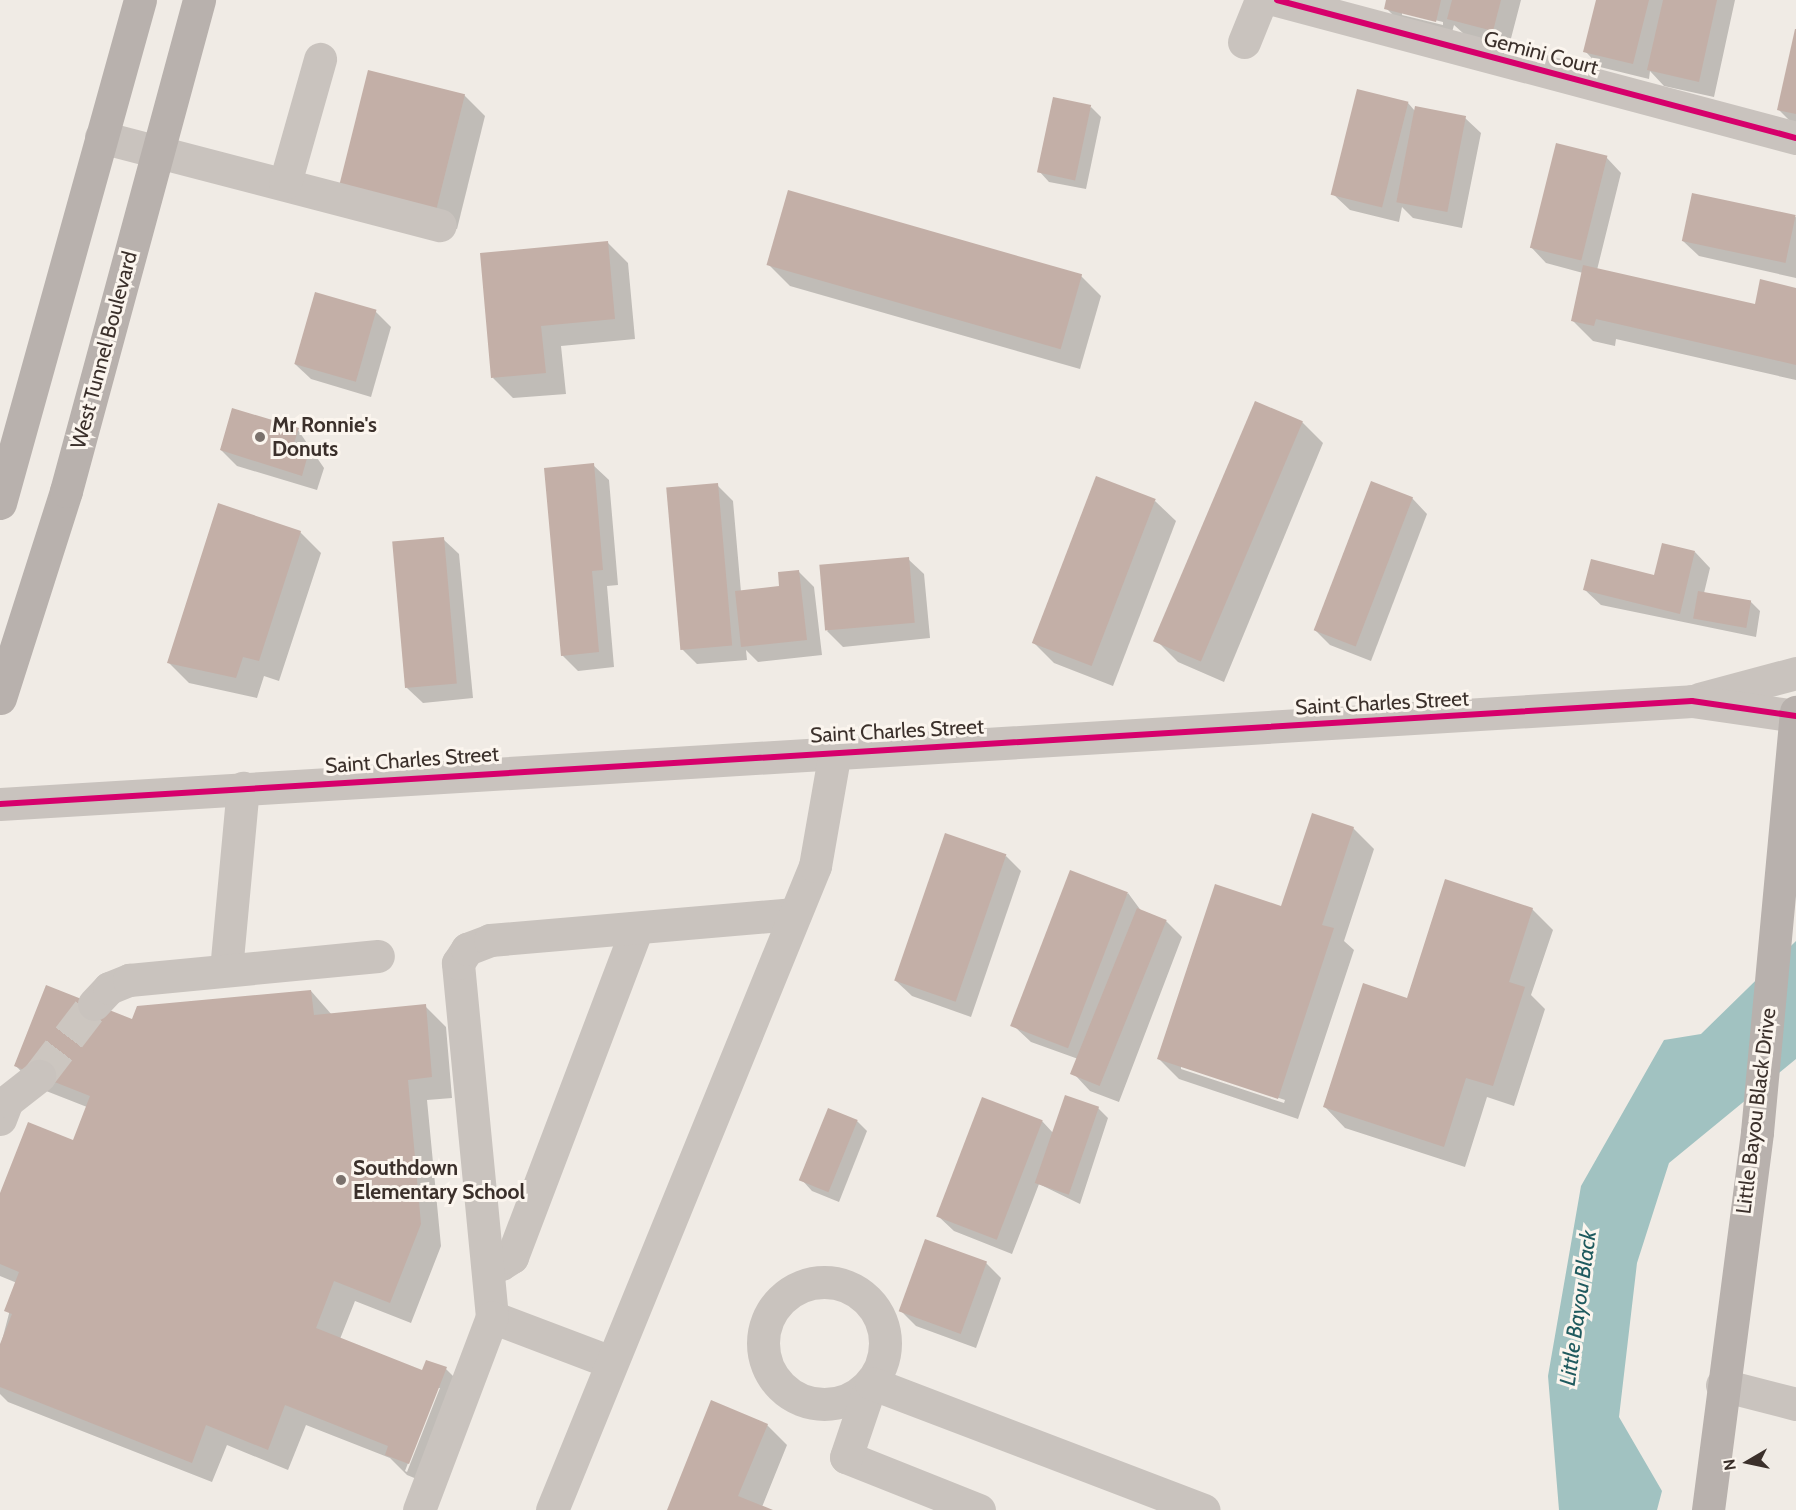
<!DOCTYPE html>
<style>
body{margin:0}
#map{position:relative;width:1796px;height:1510px;overflow:hidden;background:#f0ebe5;font-family:Cabin,sans-serif}
div>[style]{position:absolute}
.water>*{inset:0;background:#a1c2c1}
.shadow>*{inset:0;background:#0003}
.building>*{inset:0;background:#c3afa7;transform-origin:0 0}
.minor-tunnel>*{height:33px;margin-top:-16.5px;transform-origin:0;background:repeating-linear-gradient(90deg,#ccc6c0 0 33px,transparent 0 49px)}
.minor>*{height:33px;margin:-16.5px;padding:0 16.5px;transform-origin:16.5px;border-radius:16.5px;background:#c9c3be}
.minor>.ring{margin:-16.5px;padding:0;box-sizing:content-box;background:none;border:33px solid #c9c3be;border-radius:50%}
.major>*{height:33px;margin:-16.5px;padding:0 16.5px;transform-origin:16.5px;border-radius:16.5px;background:#b8b1ad}
.cycleway>*{height:6px;margin:-3px;padding:0 3px;transform-origin:3px;border-radius:3px;background:#d6006c}
.dots>*{width:16px;height:16px;translate:-50% -50%;box-sizing:border-box;border:3px solid #fbf5ee;border-radius:50%}
span{translate:-50% -50%;white-space:nowrap;text-align:center;line-height:1.15;-webkit-text-stroke:6px #fbf5ee;paint-order:stroke}
.street-label{font-size:21px;color:#3b302b}
.poi-label{font-size:21px;color:#3b302b;font-weight:700}
.left{translate:0 -50%;text-align:left}
.water-label{font-size:22px;color:#1f5a5e;font-style:italic}
.north{position:absolute;left:1718px;top:1432px;width:60px;height:60px;-webkit-text-stroke:4px #fbf5ee;paint-order:stroke;rotate:261deg;font-size:16px;font-weight:700;line-height:24px;text-align:center;color:#3b302b}
.north::after{content:'';display:block;margin:auto;width:21px;height:27px;background:#3b302b;clip-path:polygon(50% 0,100% 100%,50% 72%,0 100%)}
</style>
<div id="map">
<div class="water">
<i style="clip-path:polygon(1796px 941px,1796px 1059px,1669px 1163px,1637px 1263px,1619px 1417px,1662px 1491px,1657px 1510px,1559px 1510px,1548px 1376px,1581px 1186px,1664px 1040px,1701px 1034px)"></i>
</div>
<div class="shadow">
<i style="clip-path:polygon(evenodd,1388px 0,1521px 0,1509px 46px,1464px 34px,1454px 25px,1451px 36px,1402px 24px,1386px 8px,1388px 0,1402px 12px,1443px 22px,1443px 25px,1402px 15px,1402px 12px)"></i>
<i style="clip-path:polygon(1597px 0,1735px 0,1714px 97px,1664px 86px,1650px 71px,1649px 79px,1600px 67px,1585px 51px)"></i>
<i style="clip-path:polygon(1796px 32px,1796px 127px,1778px 109px)"></i>
<i style="clip-path:polygon(464px 95px,485px 116px,457px 229px,362px 205px)"></i>
<i style="clip-path:polygon(1408px 103px,1415px 111px,1465px 118px,1481px 133px,1462px 228px,1413px 218px,1402px 207px,1399px 222px,1350px 210px,1334px 195px)"></i>
<i style="clip-path:polygon(1091px 107px,1101px 117px,1086px 189px,1049px 182px,1039px 171px)"></i>
<i style="clip-path:polygon(1606px 157px,1621px 173px,1597px 270px,1756px 306px,1796px 289px,1796px 380px,1616px 339px,1615px 346px,1593px 341px,1572px 320px,1583px 273px,1546px 263px,1531px 247px)"></i>
<i style="clip-path:polygon(1796px 217px,1796px 278px,1699px 256px,1683px 241px)"></i>
<i style="clip-path:polygon(608px 243px,628px 263px,635px 339px,561px 346px,566px 394px,513px 398px,493px 378px)"></i>
<i style="clip-path:polygon(769px 265px,1081px 276px,1101px 296px,1080px 369px,790px 286px)"></i>
<i style="clip-path:polygon(375px 311px,391px 327px,371px 397px,311px 379px,295px 364px)"></i>
<i style="clip-path:polygon(1302px 422px,1323px 443px,1224px 682px,1178px 662px,1157px 641px)"></i>
<i style="clip-path:polygon(298px 430px,324px 468px,317px 490px,237px 466px,221px 450px)"></i>
<i style="clip-path:polygon(593px 465px,609px 480px,618px 585px,607px 586px,614px 667px,578px 671px,562px 655px)"></i>
<i style="clip-path:polygon(717px 485px,733px 501px,741px 592px,781px 587px,798px 571px,814px 587px,822px 655px,758px 662px,746px 650px,747px 660px,697px 664px,682px 649px)"></i>
<i style="clip-path:polygon(1412px 498px,1427px 514px,1371px 661px,1330px 645px,1315px 630px)"></i>
<i style="clip-path:polygon(1155px 501px,1176px 521px,1113px 686px,1054px 663px,1033px 642px)"></i>
<i style="clip-path:polygon(300px 532px,321px 553px,279px 681px,264px 676px,257px 698px,189px 683px,168px 662px)"></i>
<i style="clip-path:polygon(443px 539px,459px 554px,473px 698px,423px 703px,407px 688px)"></i>
<i style="clip-path:polygon(1695px 552px,1710px 568px,1704px 593px,1750px 601px,1760px 611px,1756px 637px,1601px 605px,1585px 590px,1655px 577px)"></i>
<i style="clip-path:polygon(908px 559px,924px 574px,930px 638px,843px 647px,827px 631px)"></i>
<i style="clip-path:polygon(evenodd,1353px 828px,1374px 849px,1344px 941px,1354px 950px,1298px 1119px,1179px 1079px,1159px 1059px,1353px 828px,1181px 1065px,1285px 1100px,1284px 1103px,1181px 1069px,1181px 1065px)"></i>
<i style="clip-path:polygon(1006px 856px,1021px 871px,971px 1017px,912px 996px,896px 981px)"></i>
<i style="clip-path:polygon(1128px 893px,1142px 912px,1166px 921px,1182px 937px,1119px 1102px,1090px 1091px,1075px 1075px,1081px 1060px,1031px 1042px,1015px 1027px)"></i>
<i style="clip-path:polygon(1532px 909px,1553px 930px,1531px 995px,1545px 1009px,1514px 1106px,1487px 1097px,1465px 1167px,1345px 1128px,1325px 1107px,1408px 1000px)"></i>
<i style="clip-path:polygon(evenodd,311px 991px,332px 1015px,425px 1006px,446px 1027px,452px 1098px,427px 1100px,441px 1246px,411px 1323px,355px 1301px,340px 1339px,423px 1372px,446px 1369px,466px 1389px,429px 1484px,407px 1475px,390px 1458px,306px 1425px,288px 1470px,227px 1445px,212px 1482px,8px 1402px,0 1394px,0 1348px,17px 1283px,0 1276px,0 1197px,74px 1142px,87px 1107px,36px 1087px,16px 1066px,133px 1021px,311px 991px,437px 1388px,440px 1388px,407px 1472px,405px 1471px,437px 1388px)"></i>
<i style="clip-path:polygon(1098px 1108px,1108px 1118px,1080px 1204px,1039px 1184px,1012px 1254px,954px 1231px,938px 1216px,1042px 1121px,1054px 1134px)"></i>
<i style="clip-path:polygon(857px 1121px,867px 1131px,839px 1202px,812px 1191px,802px 1180px)"></i>
<i style="clip-path:polygon(986px 1263px,1001px 1278px,976px 1348px,916px 1326px,901px 1311px)"></i>
<i style="clip-path:polygon(767px 1425px,787px 1445px,762px 1507px,769px 1510px,668px 1510px)"></i>
</div>
<div class="building">
<i style="clip-path:polygon(1386px 0,1441px 0,1436px 22px,1384px 9px)"></i>
<i style="clip-path:polygon(1452px 0,1501px 0,1493px 31px,1447px 19px)"></i>
<i style="clip-path:polygon(1596px 0,1649px 0,1633px 64px,1583px 52px)"></i>
<i style="clip-path:polygon(1663px 0,1717px 0,1699px 82px,1647px 70px)"></i>
<i style="clip-path:polygon(1795px 29px,1796px 29px,1796px 114px,1777px 110px)"></i>
<i style="left:368px;top:70px;width:100px;height:118px;rotate:14deg"></i>
<i style="left:1357px;top:89px;width:53px;height:109px;rotate:14deg"></i>
<i style="left:1053px;top:97px;width:39px;height:77px;rotate:12deg"></i>
<i style="left:1415px;top:106px;width:52px;height:98px;rotate:11deg"></i>
<i style="left:1556px;top:143px;width:53px;height:108px;rotate:14deg"></i>
<i style="left:788px;top:190px;width:306px;height:78px;rotate:16deg"></i>
<i style="left:1692px;top:193px;width:106px;height:49px;rotate:12deg"></i>
<i style="clip-path:polygon(608px 241px,615px 319px,541px 326px,546px 373px,491px 378px,480px 253px)"></i>
<i style="clip-path:polygon(1583px 265px,1755px 304px,1760px 279px,1796px 288px,1796px 365px,1596px 319px,1594px 326px,1571px 321px)"></i>
<i style="left:315px;top:292px;width:64px;height:75px;rotate:16deg"></i>
<i style="left:1255px;top:401px;width:52px;height:261px;rotate:23deg"></i>
<i style="clip-path:polygon(232px 408px,299px 428px,293px 446px,309px 451px,302px 476px,220px 450px)"></i>
<i style="clip-path:polygon(594px 463px,603px 570px,592px 571px,599px 652px,561px 656px,544px 468px)"></i>
<i style="left:1096px;top:476px;width:64px;height:179px;rotate:21deg"></i>
<i style="left:1371px;top:481px;width:45px;height:160px;rotate:21deg"></i>
<i style="left:718px;top:483px;width:163px;height:52px;rotate:85deg"></i>
<i style="clip-path:polygon(218px 503px,301px 531px,259px 661px,243px 657px,236px 678px,167px 663px)"></i>
<i style="left:444px;top:537px;width:147px;height:52px;rotate:85deg"></i>
<i style="clip-path:polygon(1662px 543px,1695px 551px,1680px 614px,1583px 590px,1591px 559px,1654px 575px)"></i>
<i style="left:909px;top:557px;width:66px;height:90px;rotate:85deg"></i>
<i style="clip-path:polygon(799px 570px,807px 640px,741px 647px,735px 591px,779px 586px,778px 572px)"></i>
<i style="left:1698px;top:591px;width:54px;height:28px;rotate:10deg"></i>
<i style="clip-path:polygon(1312px 813px,1354px 827px,1322px 925px,1334px 928px,1278px 1099px,1157px 1059px,1215px 884px,1281px 906px)"></i>
<i style="left:945px;top:833px;width:65px;height:156px;rotate:19deg"></i>
<i style="left:1070px;top:870px;width:62px;height:167px;rotate:21deg"></i>
<i style="clip-path:polygon(1445px 879px,1533px 908px,1509px 982px,1525px 987px,1493px 1086px,1466px 1078px,1444px 1147px,1323px 1107px,1363px 983px,1407px 998px)"></i>
<i style="left:1137px;top:908px;width:32px;height:179px;rotate:22deg"></i>
<i style="clip-path:polygon(46px 985px,132px 1019px,137px 1006px,311px 990px,314px 1015px,426px 1004px,432px 1077px,408px 1080px,421px 1224px,390px 1303px,334px 1281px,316px 1328px,422px 1370px,426px 1360px,447px 1367px,409px 1464px,385px 1455px,388px 1446px,285px 1405px,268px 1450px,206px 1425px,192px 1463px,0 1387px,0 1344px,12px 1314px,4px 1311px,19px 1272px,0 1264px,0 1193px,28px 1122px,73px 1140px,90px 1096px,14px 1066px)"></i>
<i style="left:1065px;top:1095px;width:36px;height:93px;rotate:19deg"></i>
<i style="left:982px;top:1097px;width:65px;height:128px;rotate:21deg"></i>
<i style="left:828px;top:1108px;width:32px;height:78px;rotate:22deg"></i>
<i style="left:925px;top:1239px;width:66px;height:77px;rotate:20deg"></i>
<i style="clip-path:polygon(711px 1400px,768px 1424px,738px 1496px,773px 1510px,667px 1510px)"></i>
</div>
<div class="minor-tunnel">
<i style="left:39px;top:1076px;width:91px;rotate:-52.6deg"></i>
</div>
<div class="minor">
<i style="left:1277px;top:0;width:537px;rotate:14.89deg"></i>
<i style="left:1244px;top:42px;width:45px;rotate:-68deg"></i>
<i style="left:101px;top:137px;width:350px;rotate:14.6deg"></i>
<i style="left:285px;top:183px;width:129px;rotate:-74.2deg"></i>
<i style="left:1699px;top:699px;width:100px;rotate:-15deg"></i>
<i style="left:0;top:804px;width:1695px;rotate:-3.48deg"></i>
<i style="left:1692px;top:701px;width:105px;rotate:8.2deg"></i>
<i style="left:226px;top:970px;width:183px;rotate:-84.7deg"></i>
<i style="left:94px;top:1004px;width:22px;rotate:-47deg"></i>
<i style="left:109px;top:988px;width:22px;rotate:-22deg"></i>
<i style="left:129px;top:980px;width:250px;rotate:-5.5deg"></i>
<i style="left:0;top:1119px;width:19px;rotate:-69deg"></i>
<i style="left:7px;top:1101px;width:41px;rotate:-38deg"></i>
<i style="left:488px;top:1262px;width:13px;rotate:9deg"></i>
<i style="left:501px;top:1264px;width:13px;rotate:-32deg"></i>
<i style="left:512px;top:1257px;width:352px;rotate:-69.2deg"></i>
<i class="ring" style="left:763px;top:1282px;width:89px;height:89px"></i>
<i style="left:608px;top:1361px;width:124px;rotate:-159.2deg"></i>
<i style="left:492px;top:1317px;width:356px;rotate:-95.5deg"></i>
<i style="left:458px;top:963px;width:17px;rotate:-57deg"></i>
<i style="left:467px;top:949px;width:25px;rotate:-21deg"></i>
<i style="left:490px;top:940px;width:306px;rotate:-4.9deg"></i>
<i style="left:1722px;top:1385px;width:76px;rotate:14.4deg"></i>
<i style="left:419px;top:1510px;width:206px;rotate:-69.3deg"></i>
<i style="left:552px;top:1510px;width:696px;rotate:-67.79deg"></i>
<i style="left:815px;top:866px;width:117px;rotate:-80.1deg"></i>
<i style="left:979px;top:1510px;width:143px;rotate:-158.3deg"></i>
<i style="left:846px;top:1457px;width:78px;rotate:-71.3deg"></i>
<i style="left:871px;top:1383px;width:356px;rotate:20.9deg"></i>
</div>
<div class="major">
<i style="left:0;top:503px;width:522px;rotate:-74.45deg"></i>
<i style="left:0;top:698px;width:217px;rotate:-72.3deg"></i>
<i style="left:66px;top:491px;width:509px;rotate:-74.84deg"></i>
<i style="left:1708px;top:1510px;width:381px;rotate:-82.6deg"></i>
<i style="left:1757px;top:1132px;width:422px;rotate:-84.7deg"></i>
</div>
<div class="cycleway">
<i style="left:1277px;top:0;width:537px;rotate:14.89deg"></i>
<i style="left:0;top:804px;width:1695px;rotate:-3.48deg"></i>
<i style="left:1692px;top:701px;width:105px;rotate:8.2deg"></i>
</div>
<div class="dots">
<i style="left:260px;top:437px;background:#7a716c"></i>
<i style="left:341px;top:1180px;background:#7a716c"></i>
</div>
<div class="street-label">
<span style="left:1541px;top:53px;rotate:15deg">Gemini Court</span>
<span style="left:104px;top:350px;rotate:-75deg">West Tunnel Boulevard</span>
<span style="left:1382px;top:703px;rotate:-3deg">Saint Charles Street</span>
<span style="left:897px;top:731px;rotate:-3deg">Saint Charles Street</span>
<span style="left:412px;top:760px;rotate:-4deg">Saint Charles Street</span>
<span style="left:1756px;top:1111px;rotate:-83deg">Little Bayou Black Drive</span>
</div>
<div class="poi-label">
<span class="left" style="left:272px;top:437px">Mr Ronnie's<br>Donuts</span>
<span class="left" style="left:353px;top:1180px">Southdown<br>Elementary School</span>
</div>
<div class="water-label">
<span style="left:1578px;top:1308px;rotate:-82deg">Little Bayou Black</span>
</div>
<div class="north">N</div>
</div>
